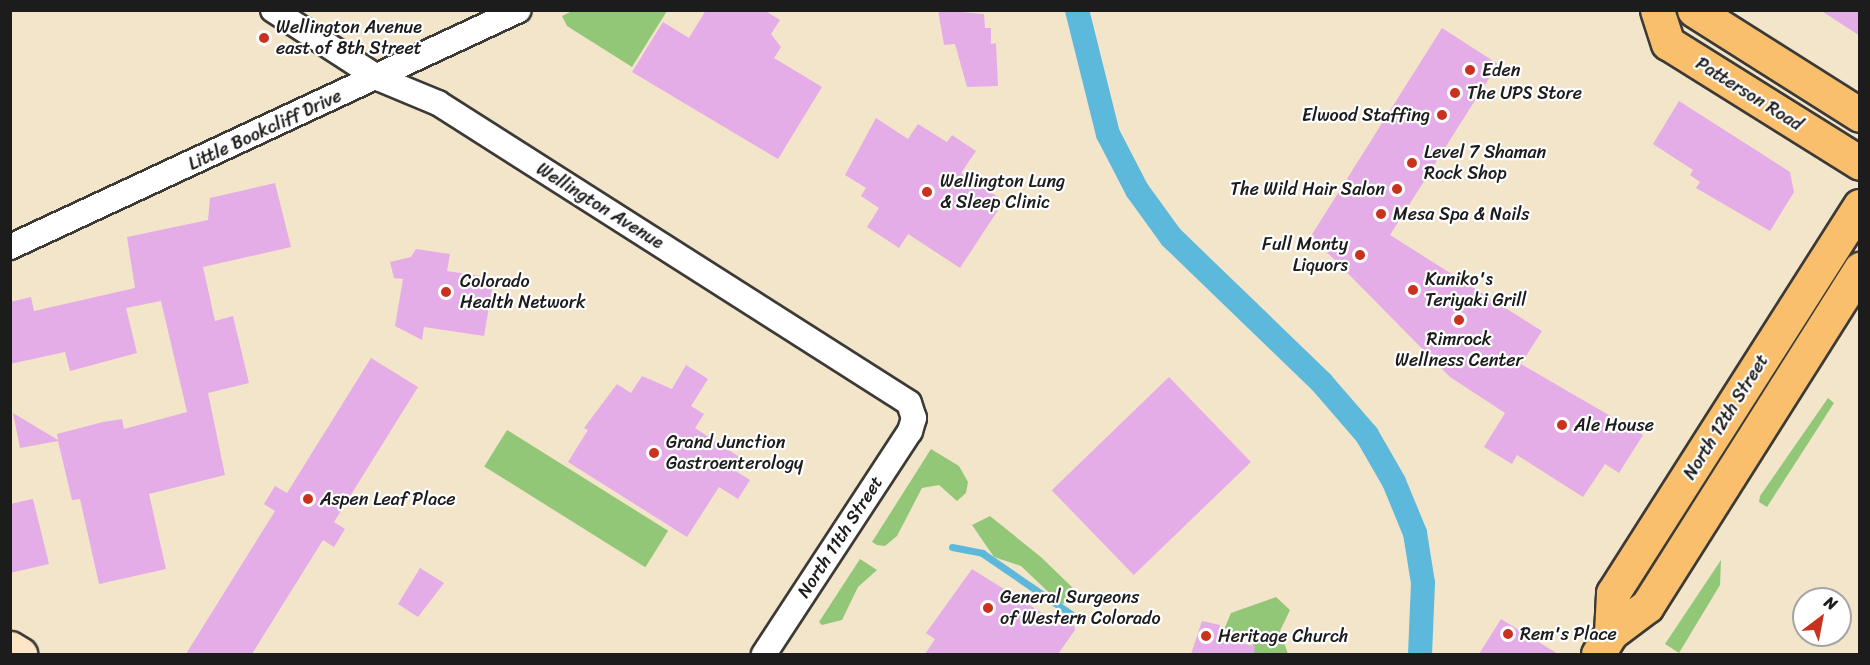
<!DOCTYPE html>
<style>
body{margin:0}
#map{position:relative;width:1870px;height:665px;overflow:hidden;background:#f3e5ca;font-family:Sriracha,sans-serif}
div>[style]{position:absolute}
.green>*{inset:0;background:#93c778;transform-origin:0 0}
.stream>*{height:7px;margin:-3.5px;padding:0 3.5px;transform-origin:3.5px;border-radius:3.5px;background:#5cb9db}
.canal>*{height:24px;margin:-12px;padding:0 12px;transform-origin:12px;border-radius:12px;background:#5cb9db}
.building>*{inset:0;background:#e4ade7;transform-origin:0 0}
.roads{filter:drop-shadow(2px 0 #3c3a36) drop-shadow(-2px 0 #3c3a36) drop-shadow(0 2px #3c3a36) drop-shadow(0 -2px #3c3a36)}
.street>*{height:24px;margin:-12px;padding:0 12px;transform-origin:12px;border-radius:12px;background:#fff}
.secondary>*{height:33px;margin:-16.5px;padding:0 16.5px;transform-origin:16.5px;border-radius:16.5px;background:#fde5c5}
.primary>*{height:33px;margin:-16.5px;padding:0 16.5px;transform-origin:16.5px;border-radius:16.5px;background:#f9bf6d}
.dots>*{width:16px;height:16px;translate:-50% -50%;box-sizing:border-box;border:3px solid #fff;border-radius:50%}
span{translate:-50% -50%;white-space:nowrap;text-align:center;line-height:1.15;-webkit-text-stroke:4.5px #fff;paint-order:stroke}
.poi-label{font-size:18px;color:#1c1c1c}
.left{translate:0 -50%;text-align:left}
.right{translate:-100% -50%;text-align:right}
.street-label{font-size:18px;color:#1c1c1c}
.frame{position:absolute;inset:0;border:12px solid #1c1c1c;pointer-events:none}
.north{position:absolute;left:1792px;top:587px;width:60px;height:60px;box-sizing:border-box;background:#fff;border:2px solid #a4a4a4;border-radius:50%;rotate:32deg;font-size:16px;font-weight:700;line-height:24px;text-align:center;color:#1c1c1c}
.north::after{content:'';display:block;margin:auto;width:21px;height:27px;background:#c8321e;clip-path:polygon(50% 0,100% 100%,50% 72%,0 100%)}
</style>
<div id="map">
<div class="green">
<i style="clip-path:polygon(574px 10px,667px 10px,667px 11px,632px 67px,567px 26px,562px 16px)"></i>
<i style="clip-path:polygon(1828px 398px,1834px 403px,1767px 507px,1759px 502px,1760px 496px)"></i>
<i style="left:507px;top:430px;width:190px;height:43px;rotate:32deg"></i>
<i style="clip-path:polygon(931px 449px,959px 466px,968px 482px,966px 493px,957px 501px,939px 485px,922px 488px,897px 536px,885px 546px,877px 545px,872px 542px)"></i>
<i style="clip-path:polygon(990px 516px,1042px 558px,1077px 592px,1078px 600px,1061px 604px,1021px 566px,994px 557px,972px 525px)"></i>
<i style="clip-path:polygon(860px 559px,877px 570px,858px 587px,842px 620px,822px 625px,819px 622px)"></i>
<i style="clip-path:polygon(1721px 560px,1720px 585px,1679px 653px,1665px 644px)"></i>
<i style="clip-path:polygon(1276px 597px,1290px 610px,1280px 631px,1288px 654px,1254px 654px,1252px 640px,1223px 632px,1231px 613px)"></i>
</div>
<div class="stream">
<i style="left:952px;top:547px;width:31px;rotate:11deg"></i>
<i style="left:982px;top:553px;width:108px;rotate:34.4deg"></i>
</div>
<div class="canal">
<i style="left:1077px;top:10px;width:128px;rotate:76deg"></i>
<i style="left:1108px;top:134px;width:63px;rotate:62.6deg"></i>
<i style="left:1137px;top:190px;width:58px;rotate:54.1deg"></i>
<i style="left:1171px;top:237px;width:210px;rotate:44deg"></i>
<i style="left:1322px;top:383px;width:69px;rotate:49.1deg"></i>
<i style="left:1367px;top:435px;width:54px;rotate:60.1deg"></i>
<i style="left:1394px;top:482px;width:55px;rotate:67.6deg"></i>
<i style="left:1415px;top:533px;width:51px;rotate:80.9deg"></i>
<i style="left:1423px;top:583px;width:71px;rotate:92.4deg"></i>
</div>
<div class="building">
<i style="clip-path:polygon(706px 10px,764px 10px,780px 20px,771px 34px,781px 47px,774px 58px,822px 87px,778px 159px,632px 72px,663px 22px,689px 38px)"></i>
<i style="clip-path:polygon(938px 10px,984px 14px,985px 28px,991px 28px,991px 44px,996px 43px,998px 86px,967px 87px,955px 44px,944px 45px)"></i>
<i style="clip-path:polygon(1820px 10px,1860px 10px,1860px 36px)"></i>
<i style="clip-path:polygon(1442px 28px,1498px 64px,1390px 235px,1542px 331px,1521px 364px,1643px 435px,1619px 473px,1605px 464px,1583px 497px,1517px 455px,1512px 464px,1484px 447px,1505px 413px,1450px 377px,1311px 236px)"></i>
<i style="clip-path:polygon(1679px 101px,1790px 172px,1794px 192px,1770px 231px,1696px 188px,1700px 182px,1690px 175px,1693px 170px,1653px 144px)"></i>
<i style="clip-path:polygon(876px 118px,908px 139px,918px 124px,947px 142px,952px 135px,976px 151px,961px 173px,1004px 201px,960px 268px,908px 234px,899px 248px,867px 227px,879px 208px,861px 196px,866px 188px,845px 175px)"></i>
<i style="clip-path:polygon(275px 183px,291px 247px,203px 267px,215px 321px,233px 316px,249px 383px,208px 393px,225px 475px,149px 494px,166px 569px,99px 584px,80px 499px,72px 500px,58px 441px,20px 448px,13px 413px,58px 440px,57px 434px,103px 422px,122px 419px,124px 429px,187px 412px,161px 301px,126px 308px,137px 353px,70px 371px,65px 352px,10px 364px,10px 302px,31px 297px,34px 311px,135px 288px,127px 237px,208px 220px,210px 198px)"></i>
<i style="clip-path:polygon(416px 249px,450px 254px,447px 271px,494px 278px,484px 336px,424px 327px,422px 340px,395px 326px,403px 279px,394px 278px,390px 262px,411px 257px)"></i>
<i style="clip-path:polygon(371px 358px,418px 387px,334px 522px,345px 529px,334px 547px,323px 540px,252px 654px,186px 654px,275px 511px,264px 504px,275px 486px,287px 493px)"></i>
<i style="clip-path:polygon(686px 365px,708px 379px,691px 406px,704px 414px,695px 428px,741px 458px,734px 470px,750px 480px,738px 499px,719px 487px,687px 537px,568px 462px,588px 430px,584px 428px,617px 384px,631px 393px,642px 376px,672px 389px)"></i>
<i style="left:1169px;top:377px;width:118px;height:163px;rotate:46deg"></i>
<i style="clip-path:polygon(33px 499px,49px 564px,10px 573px,10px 504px)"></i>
<i style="clip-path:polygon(420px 568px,444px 583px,418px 617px,398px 604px)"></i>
<i style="clip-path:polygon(972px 569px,1047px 616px,1063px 613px,1073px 619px,1075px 630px,1058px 654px,925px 654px,935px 639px,926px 633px)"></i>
<i style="clip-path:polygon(1501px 619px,1558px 654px,1479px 654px)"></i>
<i style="clip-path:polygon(1202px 621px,1220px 625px,1217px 638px,1255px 646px,1254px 654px,1191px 654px)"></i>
</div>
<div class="roads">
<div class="street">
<i style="left:273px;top:10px;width:127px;rotate:32.8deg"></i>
<i style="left:380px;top:79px;width:63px;rotate:22.5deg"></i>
<i style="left:438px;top:103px;width:558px;rotate:32.49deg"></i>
<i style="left:909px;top:403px;width:16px;rotate:72deg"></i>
<i style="left:914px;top:418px;width:14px;rotate:107deg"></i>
<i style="left:910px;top:431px;width:267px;rotate:123.2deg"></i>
<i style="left:10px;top:247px;width:561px;rotate:-24.97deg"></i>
</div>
<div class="secondary">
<i style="left:10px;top:648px;width:12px;rotate:31deg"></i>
</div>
<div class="primary">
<i style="left:1657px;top:10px;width:35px;rotate:72deg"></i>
<i style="left:1668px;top:43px;width:226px;rotate:32deg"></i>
<i style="left:1694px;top:10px;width:196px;rotate:32.3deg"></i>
<i style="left:1611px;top:633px;width:40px;rotate:-87.1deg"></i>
<i style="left:1613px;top:593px;width:459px;rotate:-57.5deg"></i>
<i style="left:1598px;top:654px;width:25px;rotate:-58deg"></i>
<i style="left:1611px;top:633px;width:45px;rotate:-36.9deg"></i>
<i style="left:1647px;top:606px;width:399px;rotate:-57.7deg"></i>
</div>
</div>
<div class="dots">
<i style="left:264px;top:38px;background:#c8321e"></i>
<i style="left:1470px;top:70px;background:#c8321e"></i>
<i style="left:1455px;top:93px;background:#c8321e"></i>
<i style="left:1442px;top:115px;background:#c8321e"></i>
<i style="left:1412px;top:163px;background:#c8321e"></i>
<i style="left:1397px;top:189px;background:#c8321e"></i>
<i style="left:927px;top:192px;background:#c8321e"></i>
<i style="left:1381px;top:214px;background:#c8321e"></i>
<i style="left:1360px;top:255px;background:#c8321e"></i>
<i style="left:1413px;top:290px;background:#c8321e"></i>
<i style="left:446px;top:292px;background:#c8321e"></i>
<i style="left:1459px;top:320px;background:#c8321e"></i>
<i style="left:1562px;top:425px;background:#c8321e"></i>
<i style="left:654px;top:453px;background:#c8321e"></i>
<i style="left:308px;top:499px;background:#c8321e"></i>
<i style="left:988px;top:608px;background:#c8321e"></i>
<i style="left:1508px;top:634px;background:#c8321e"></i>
<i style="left:1206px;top:636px;background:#c8321e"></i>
</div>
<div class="poi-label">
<span class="left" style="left:276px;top:38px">Wellington Avenue<br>east of 8th Street</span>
<span class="left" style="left:1482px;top:70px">Eden</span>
<span class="left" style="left:1467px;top:93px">The UPS Store</span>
<span class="right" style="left:1430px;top:115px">Elwood Staffing</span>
<span class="left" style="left:1424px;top:163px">Level 7 Shaman<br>Rock Shop</span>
<span class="left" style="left:940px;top:192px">Wellington Lung<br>&amp; Sleep Clinic</span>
<span class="right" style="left:1385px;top:189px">The Wild Hair Salon</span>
<span class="left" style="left:1393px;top:214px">Mesa Spa &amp; Nails</span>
<span class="right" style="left:1348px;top:255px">Full Monty<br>Liquors</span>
<span class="left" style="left:1425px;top:290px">Kuniko's<br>Teriyaki Grill</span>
<span class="left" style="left:460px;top:292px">Colorado<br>Health Network</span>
<span style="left:1459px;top:350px">Rimrock<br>Wellness Center</span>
<span class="left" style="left:1574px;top:425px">Ale House</span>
<span class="left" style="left:666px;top:453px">Grand Junction<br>Gastroenterology</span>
<span class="left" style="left:320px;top:499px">Aspen Leaf Place</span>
<span class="left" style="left:1000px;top:608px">General Surgeons<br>of Western Colorado</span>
<span class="left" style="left:1520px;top:634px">Rem's Place</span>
<span class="left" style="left:1218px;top:636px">Heritage Church</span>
</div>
<div class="street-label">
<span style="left:1749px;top:94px;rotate:32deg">Patterson Road</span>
<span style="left:265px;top:130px;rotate:-25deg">Little Bookcliff Drive</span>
<span style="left:600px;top:206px;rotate:32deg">Wellington Avenue</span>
<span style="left:1726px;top:417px;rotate:-58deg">North 12th Street</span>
<span style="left:840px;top:537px;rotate:-57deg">North 11th Street</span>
</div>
<div class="frame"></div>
<div class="north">N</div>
</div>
